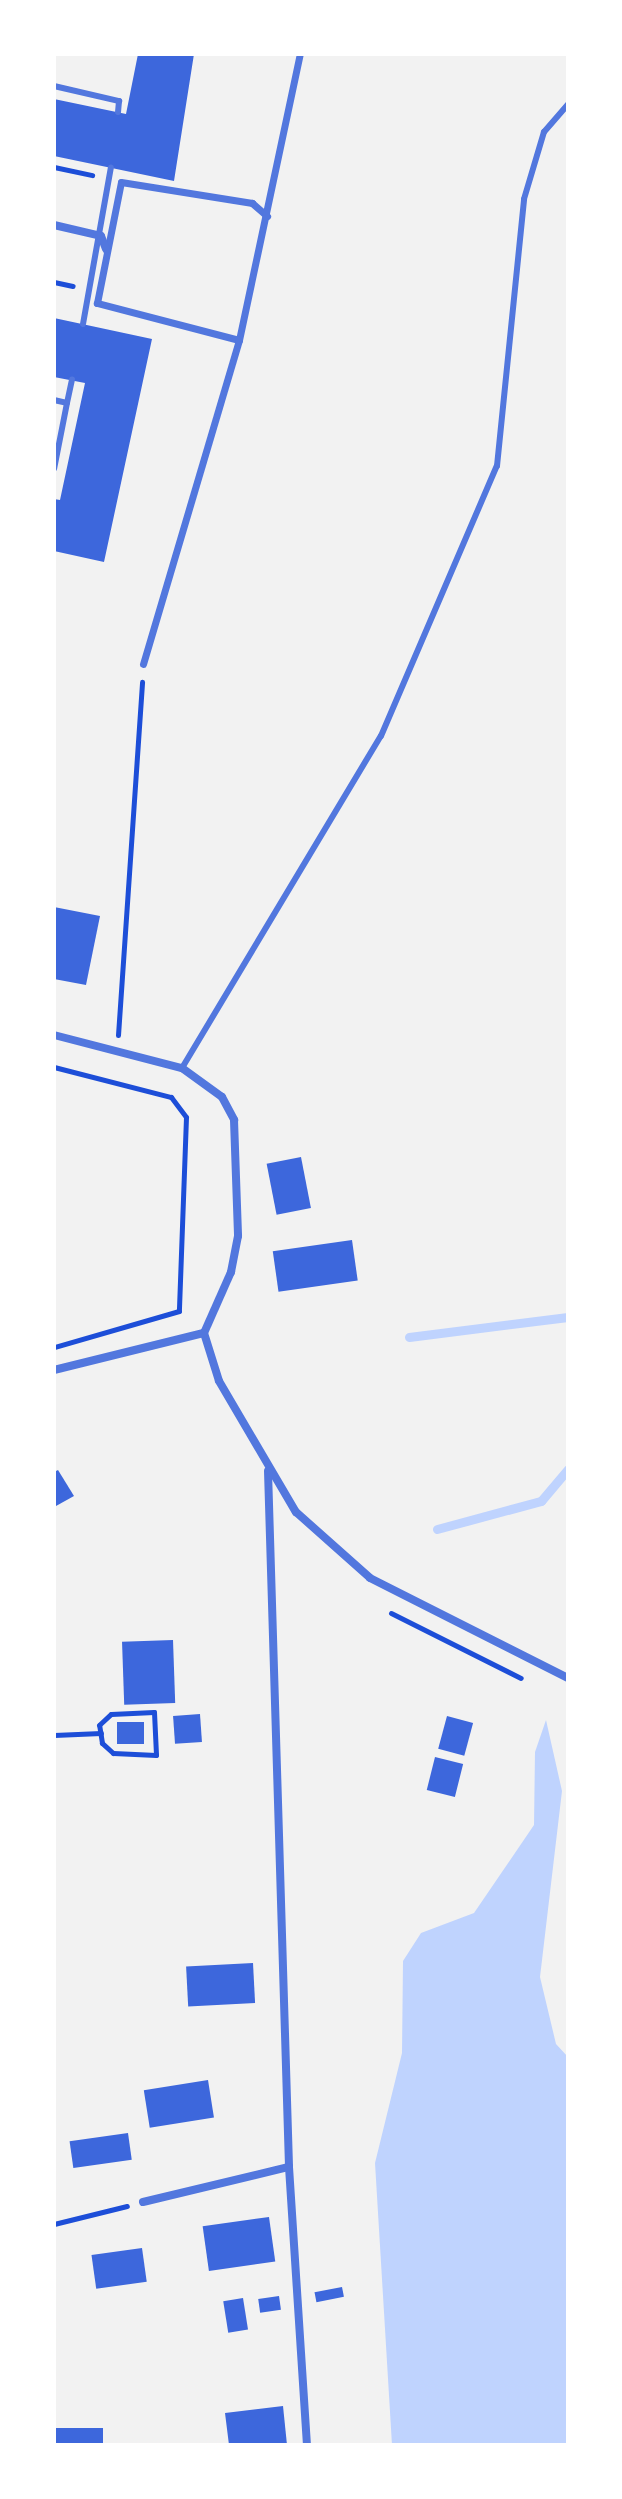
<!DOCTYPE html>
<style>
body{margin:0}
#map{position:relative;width:622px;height:2499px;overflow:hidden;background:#f2f2f2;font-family:Raleway,sans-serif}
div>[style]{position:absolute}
.water>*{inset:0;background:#bfd3fe}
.stream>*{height:9px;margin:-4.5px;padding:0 4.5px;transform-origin:4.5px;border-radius:4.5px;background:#bfd3fe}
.building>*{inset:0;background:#3d67dc;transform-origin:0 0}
.path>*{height:5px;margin:-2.5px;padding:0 2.5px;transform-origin:2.5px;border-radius:2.5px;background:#1d4ed8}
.service>*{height:6px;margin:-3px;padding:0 3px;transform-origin:3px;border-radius:3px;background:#5277de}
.pedestrian>*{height:7px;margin:-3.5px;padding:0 3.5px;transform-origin:3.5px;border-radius:3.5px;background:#5277de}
.minor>*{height:8px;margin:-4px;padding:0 4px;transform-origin:4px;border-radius:4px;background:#5277de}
span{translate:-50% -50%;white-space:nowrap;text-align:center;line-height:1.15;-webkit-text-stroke:6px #fff;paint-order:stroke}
.frame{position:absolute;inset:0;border:56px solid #fff;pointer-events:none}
</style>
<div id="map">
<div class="water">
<i style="clip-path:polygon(546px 1720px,562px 1791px,540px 1977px,556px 2044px,568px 2057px,568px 2445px,392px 2445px,375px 2163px,402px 2053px,403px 1961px,421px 1933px,474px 1913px,534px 1825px,535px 1752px)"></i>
</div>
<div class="stream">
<i style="left:409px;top:1337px;width:160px;rotate:-7.2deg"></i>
<i style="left:437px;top:1529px;width:108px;rotate:-15.1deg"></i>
<i style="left:541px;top:1501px;width:42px;rotate:-49.8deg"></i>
</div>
<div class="building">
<i style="clip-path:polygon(138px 54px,194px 54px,174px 181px,54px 156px,54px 99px,126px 114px)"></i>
<i style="clip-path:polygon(54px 318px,152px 339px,104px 562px,54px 551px,54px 499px,60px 500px,85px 383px,54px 377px)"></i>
<i style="clip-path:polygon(54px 907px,100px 916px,86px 985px,54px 979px)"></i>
<i style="left:301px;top:1157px;width:52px;height:35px;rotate:79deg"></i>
<i style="left:352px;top:1240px;width:41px;height:80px;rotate:82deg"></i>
<i style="clip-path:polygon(58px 1470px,74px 1496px,56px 1506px,54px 1472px)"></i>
<i style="left:173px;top:1640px;width:63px;height:51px;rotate:88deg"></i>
<i style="left:200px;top:1714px;width:28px;height:27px;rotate:86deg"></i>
<i style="left:447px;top:1716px;width:27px;height:34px;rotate:15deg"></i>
<i style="left:117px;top:1722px;width:27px;height:22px"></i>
<i style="left:435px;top:1757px;width:29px;height:34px;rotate:14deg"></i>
<i style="left:253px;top:1963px;width:40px;height:67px;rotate:87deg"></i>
<i style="left:208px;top:2080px;width:38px;height:65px;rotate:81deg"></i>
<i style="left:128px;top:2133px;width:27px;height:59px;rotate:82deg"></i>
<i style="left:269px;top:2217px;width:45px;height:67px;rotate:82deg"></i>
<i style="left:142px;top:2248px;width:34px;height:51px;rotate:82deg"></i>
<i style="left:342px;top:2287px;width:10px;height:28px;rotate:79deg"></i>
<i style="left:279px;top:2296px;width:14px;height:21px;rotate:82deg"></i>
<i style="left:243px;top:2298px;width:32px;height:20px;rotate:81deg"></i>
<i style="clip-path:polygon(283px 2406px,287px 2445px,229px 2445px,225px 2413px)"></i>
<i style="left:103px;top:2428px;width:17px;height:49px;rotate:90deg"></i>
</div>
<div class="path">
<i style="left:54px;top:167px;width:39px;rotate:12deg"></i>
<i style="left:54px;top:282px;width:19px;rotate:12deg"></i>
<i style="left:118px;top:1035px;width:354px;rotate:-86.1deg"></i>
<i style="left:54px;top:1067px;width:121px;rotate:14.4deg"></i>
<i style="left:171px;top:1097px;width:25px;rotate:53deg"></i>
<i style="left:186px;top:1117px;width:194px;rotate:92.1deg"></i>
<i style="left:179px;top:1311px;width:130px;rotate:163.9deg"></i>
<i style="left:391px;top:1613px;width:145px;rotate:26.6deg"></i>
<i style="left:154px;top:1712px;width:43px;rotate:87.3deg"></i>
<i style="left:156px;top:1755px;width:43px;rotate:-177.3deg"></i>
<i style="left:113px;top:1753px;width:15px;rotate:-138deg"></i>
<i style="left:102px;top:1743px;width:18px;rotate:-99deg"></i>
<i style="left:99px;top:1725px;width:16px;rotate:-43deg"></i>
<i style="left:111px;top:1714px;width:43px;rotate:-2.7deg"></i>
<i style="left:54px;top:1735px;width:47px;rotate:-2.4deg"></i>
<i style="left:54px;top:2224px;width:75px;rotate:-13.9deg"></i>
</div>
<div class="service">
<i style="left:54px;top:86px;width:67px;rotate:13deg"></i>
<i style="left:119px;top:101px;width:11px;rotate:95deg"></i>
<i style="left:83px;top:324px;width:159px;rotate:-79.9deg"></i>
<i style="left:54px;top:400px;width:13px;rotate:13deg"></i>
<i style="left:67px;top:403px;width:67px;rotate:101.1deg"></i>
<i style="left:67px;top:403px;width:24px;rotate:-78deg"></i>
<i style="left:182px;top:1068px;width:387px;rotate:-59.1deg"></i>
<i style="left:381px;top:736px;width:294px;rotate:-66.8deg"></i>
<i style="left:497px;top:466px;width:268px;rotate:-84.2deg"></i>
<i style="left:524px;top:199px;width:70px;rotate:-73.4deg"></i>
<i style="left:544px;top:132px;width:37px;rotate:-49deg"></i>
</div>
<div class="pedestrian">
<i style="left:239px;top:340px;width:147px;rotate:-165.4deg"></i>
<i style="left:97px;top:303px;width:123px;rotate:-78.8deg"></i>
<i style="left:121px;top:182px;width:133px;rotate:9.1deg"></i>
<i style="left:252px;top:203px;width:20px;rotate:41deg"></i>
<i style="left:143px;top:664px;width:338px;rotate:-73.5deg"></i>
<i style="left:239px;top:340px;width:292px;rotate:-78deg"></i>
</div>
<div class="minor">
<i style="left:54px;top:225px;width:48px;rotate:13.2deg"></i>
<i style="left:101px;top:236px;width:14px;rotate:69deg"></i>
<i style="left:54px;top:1035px;width:132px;rotate:14.5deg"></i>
<i style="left:182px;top:1068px;width:49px;rotate:35.9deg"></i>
<i style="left:222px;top:1097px;width:26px;rotate:62deg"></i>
<i style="left:234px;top:1120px;width:116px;rotate:88deg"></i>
<i style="left:238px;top:1236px;width:37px;rotate:101deg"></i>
<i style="left:231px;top:1272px;width:67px;rotate:113.9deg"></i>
<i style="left:204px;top:1333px;width:50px;rotate:72.6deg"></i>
<i style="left:219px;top:1381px;width:152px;rotate:59.6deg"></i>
<i style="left:296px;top:1512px;width:99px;rotate:41.7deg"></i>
<i style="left:370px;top:1578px;width:222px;rotate:26.8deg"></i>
<i style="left:54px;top:1370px;width:154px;rotate:-13.9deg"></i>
<i style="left:268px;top:1471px;width:696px;rotate:88.27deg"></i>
<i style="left:289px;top:2167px;width:279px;rotate:86.3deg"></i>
<i style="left:143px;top:2202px;width:150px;rotate:-13.5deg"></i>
</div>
<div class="frame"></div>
</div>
